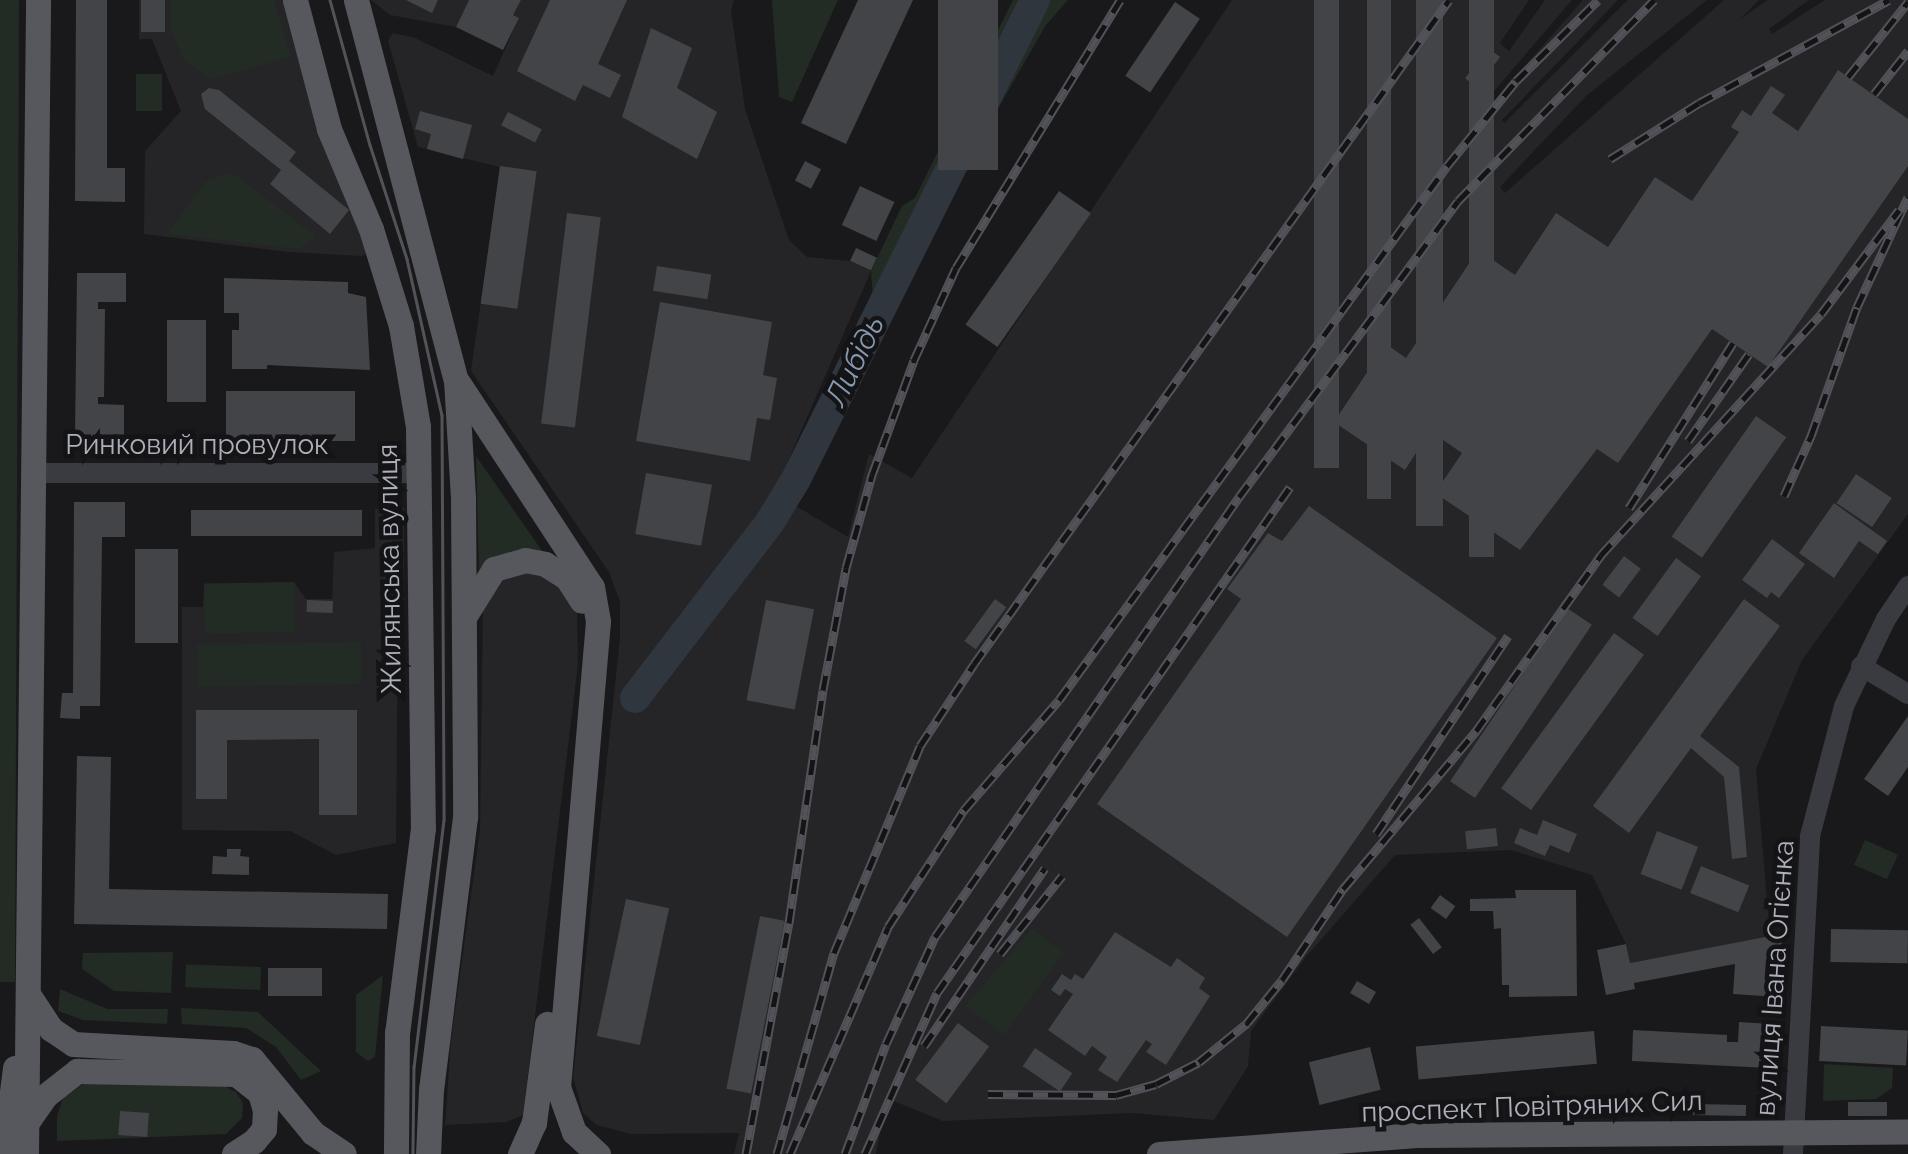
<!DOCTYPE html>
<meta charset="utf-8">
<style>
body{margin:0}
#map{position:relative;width:1908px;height:1154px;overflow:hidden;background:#19191b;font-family:Raleway,sans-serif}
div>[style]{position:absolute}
.built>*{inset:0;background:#252528}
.green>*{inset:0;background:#232b25;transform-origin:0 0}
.river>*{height:30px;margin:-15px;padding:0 15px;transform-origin:15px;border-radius:15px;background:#30363e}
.building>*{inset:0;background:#434448;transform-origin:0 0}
.minor>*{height:20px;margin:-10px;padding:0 10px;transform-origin:10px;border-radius:10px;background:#3a3b40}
.major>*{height:25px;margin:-12.5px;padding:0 12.5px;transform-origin:12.5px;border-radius:12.5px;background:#57585e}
.tram>*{height:2.5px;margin:-1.25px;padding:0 1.25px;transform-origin:1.25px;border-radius:1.25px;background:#525358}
.rail>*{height:9px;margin-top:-4.5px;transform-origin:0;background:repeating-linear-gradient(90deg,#141416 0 15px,#525358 0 30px);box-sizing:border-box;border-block:2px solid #525358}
span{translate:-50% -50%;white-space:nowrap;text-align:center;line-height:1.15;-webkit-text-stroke:9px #141416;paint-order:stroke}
.street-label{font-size:28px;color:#adafb9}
.water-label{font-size:30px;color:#8799b1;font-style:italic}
</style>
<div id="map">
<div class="built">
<i style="clip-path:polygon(139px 0,287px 0,370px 252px,362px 256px,288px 252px,144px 234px,145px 151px,181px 111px,152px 39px,139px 39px)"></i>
<i style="clip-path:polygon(371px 0,469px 0,456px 27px,390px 15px)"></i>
<i style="clip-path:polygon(521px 0,734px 0,731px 10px,745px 109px,789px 240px,807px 257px,850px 261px,871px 271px,774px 493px,848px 537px,869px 454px,912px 478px,1232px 0,1529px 0,1500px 43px,1509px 51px,1545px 0,1572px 0,1483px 104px,1487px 109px,1583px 0,1618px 0,1502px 120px,1504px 123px,1628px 0,1707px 0,1587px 95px,1500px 187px,1505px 193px,1724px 0,1759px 0,1740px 19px,1768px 0,1809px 0,1769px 29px,1772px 34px,1825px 0,1908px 0,1908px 514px,1802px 660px,1756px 769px,1770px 936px,1630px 963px,1626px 944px,1592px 875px,1511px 850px,1395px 855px,1305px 958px,1251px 1031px,1248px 1066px,1214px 1120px,1132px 1113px,943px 1121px,886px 1098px,876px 1154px,734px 1154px,739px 1133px,631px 1134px,597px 1125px,583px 1113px,573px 1077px,620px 638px,620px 602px,609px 572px,471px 371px,500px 167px,418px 147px,388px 41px,393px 33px,415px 38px,493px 76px,519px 18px,513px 15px)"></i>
<i style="clip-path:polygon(404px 507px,404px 600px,398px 600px,396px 843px,336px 855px,290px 831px,182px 830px,182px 607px,203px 607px,204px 587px,256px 583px,294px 582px,306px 599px,332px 599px,334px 552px,375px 548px,375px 509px)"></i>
<i style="clip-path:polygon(541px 569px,568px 586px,577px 610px,578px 664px,523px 1115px,507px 1122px,445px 1125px,451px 1040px,480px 830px,483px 604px,499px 579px,517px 570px)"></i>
</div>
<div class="green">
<i style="clip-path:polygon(0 0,19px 0,15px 982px,0 982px)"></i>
<i style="clip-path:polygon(171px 0,274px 0,291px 57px,211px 79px,184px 61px,170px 28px)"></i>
<i style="clip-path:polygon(772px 0,838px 0,792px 102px,779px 97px)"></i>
<i style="clip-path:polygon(1013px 0,1068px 0,1046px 25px,884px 307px,873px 302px,871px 271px,902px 206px,915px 198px)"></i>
<i style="left:136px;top:74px;width:26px;height:37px"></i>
<i style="clip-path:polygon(227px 173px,237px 176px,317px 237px,299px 249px,167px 234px,205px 182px)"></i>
<i style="clip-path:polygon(476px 456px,545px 555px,479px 570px)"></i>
<i style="left:294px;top:582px;width:50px;height:90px;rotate:89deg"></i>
<i style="left:361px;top:642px;width:42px;height:164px;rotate:89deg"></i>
<i style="left:1865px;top:840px;width:36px;height:27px;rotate:24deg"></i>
<i style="clip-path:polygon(1032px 928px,1064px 953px,1004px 1035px,965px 1006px)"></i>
<i style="clip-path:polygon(173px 952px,171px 993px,114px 991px,82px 969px,83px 953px)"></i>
<i style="left:261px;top:967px;width:23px;height:75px;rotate:92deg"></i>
<i style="clip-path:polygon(383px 975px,375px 1057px,368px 1061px,356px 1052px,356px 995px)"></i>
<i style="clip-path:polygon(60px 989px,107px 1009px,168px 1009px,167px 1024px,83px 1020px,58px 1011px)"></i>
<i style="clip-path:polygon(181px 1008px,258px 1012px,321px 1071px,301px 1080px,276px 1047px,246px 1028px,182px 1024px)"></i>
<i style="clip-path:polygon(1824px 1064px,1893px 1068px,1892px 1088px,1876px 1099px,1823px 1101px)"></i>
<i style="clip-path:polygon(86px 1082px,224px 1086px,236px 1092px,243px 1103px,242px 1118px,226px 1134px,57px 1141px,57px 1116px,63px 1098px)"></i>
</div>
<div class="river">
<i style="left:635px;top:698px;width:222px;rotate:-52.5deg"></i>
<i style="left:770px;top:522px;width:50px;rotate:-58.8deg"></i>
<i style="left:796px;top:479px;width:535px;rotate:-63.48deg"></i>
</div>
<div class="building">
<i style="clip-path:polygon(76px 0,107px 0,107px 168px,125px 168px,125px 202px,75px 201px)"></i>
<i style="left:141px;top:0;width:24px;height:32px"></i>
<i style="clip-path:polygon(406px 0,438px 0,432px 13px)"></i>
<i style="clip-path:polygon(469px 0,521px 0,513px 15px,519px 18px,503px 50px,456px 27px)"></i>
<i style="clip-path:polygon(550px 0,627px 0,598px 64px,621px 75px,610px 98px,583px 85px,575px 101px,517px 71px)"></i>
<i style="clip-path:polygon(858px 0,913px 0,846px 144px,801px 123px)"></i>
<i style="left:938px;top:0;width:60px;height:170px"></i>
<i style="left:1314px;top:0;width:25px;height:468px"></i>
<i style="left:1367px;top:0;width:24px;height:499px"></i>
<i style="left:1416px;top:0;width:27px;height:526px"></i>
<i style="left:1469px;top:0;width:25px;height:557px"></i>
<i style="left:1175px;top:2px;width:30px;height:89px;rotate:34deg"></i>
<i style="clip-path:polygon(651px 28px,692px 48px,677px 88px,717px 112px,697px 159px,622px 117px)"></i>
<i style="left:1488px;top:48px;width:15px;height:38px;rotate:37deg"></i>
<i style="clip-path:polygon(1838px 70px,1908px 119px,1908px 166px,1768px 367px,1712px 329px,1618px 463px,1597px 449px,1520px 550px,1435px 493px,1462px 453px,1430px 431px,1405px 470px,1334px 422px,1386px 344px,1406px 358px,1478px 250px,1515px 275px,1556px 213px,1608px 247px,1655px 177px,1692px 201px,1739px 132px,1731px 127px,1742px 110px,1751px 116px,1771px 86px,1785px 95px,1772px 113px,1798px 131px)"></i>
<i style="clip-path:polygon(209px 88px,219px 90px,296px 152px,289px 161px,349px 210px,330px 234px,270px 184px,281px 170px,205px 109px,201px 94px)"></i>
<i style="clip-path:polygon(420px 111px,472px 125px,463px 159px,427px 149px,431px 134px,415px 129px)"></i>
<i style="left:508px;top:112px;width:38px;height:15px;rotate:27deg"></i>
<i style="left:805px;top:161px;width:18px;height:22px;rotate:27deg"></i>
<i style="left:500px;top:166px;width:37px;height:139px;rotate:8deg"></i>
<i style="left:860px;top:186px;width:38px;height:43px;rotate:25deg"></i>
<i style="left:1059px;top:191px;width:39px;height:163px;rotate:35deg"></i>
<i style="left:567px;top:213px;width:34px;height:212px;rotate:7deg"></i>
<i style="left:856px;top:248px;width:23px;height:14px;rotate:25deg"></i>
<i style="left:657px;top:266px;width:55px;height:25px;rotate:9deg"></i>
<i style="clip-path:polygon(77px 273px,126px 273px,126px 302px,98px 302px,98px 309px,105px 309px,104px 397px,98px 397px,98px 404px,124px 405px,124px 436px,75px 436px)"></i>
<i style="clip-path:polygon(224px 278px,348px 282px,348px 293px,366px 297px,370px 370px,267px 365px,267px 369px,232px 369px,232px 330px,239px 330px,239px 313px,224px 313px)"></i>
<i style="clip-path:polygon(660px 302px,772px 322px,763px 375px,777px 378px,770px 420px,757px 418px,750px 461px,636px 441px)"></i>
<i style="left:167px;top:320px;width:39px;height:82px"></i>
<i style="left:226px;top:391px;width:129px;height:50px"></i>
<i style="left:1756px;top:416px;width:37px;height:147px;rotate:35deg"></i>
<i style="left:646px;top:473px;width:67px;height:62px;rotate:10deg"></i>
<i style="left:1856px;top:474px;width:43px;height:35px;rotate:34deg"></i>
<i style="clip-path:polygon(74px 502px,125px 502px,125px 537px,102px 537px,100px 706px,80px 706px,80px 719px,60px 718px,62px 693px,73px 693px)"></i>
<i style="clip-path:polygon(1834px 503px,1887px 541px,1878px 554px,1859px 541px,1834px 578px,1799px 553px)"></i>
<i style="clip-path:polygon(1309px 506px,1497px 638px,1287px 937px,1097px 804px,1241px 599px,1227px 589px,1268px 533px,1282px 541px)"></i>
<i style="left:191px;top:510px;width:171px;height:26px"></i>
<i style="clip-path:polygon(1772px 539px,1805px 564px,1779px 598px,1771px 592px,1767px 598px,1742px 580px)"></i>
<i style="left:135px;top:549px;width:43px;height:94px"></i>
<i style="left:1624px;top:556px;width:21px;height:36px;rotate:37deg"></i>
<i style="left:1676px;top:558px;width:31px;height:74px;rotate:36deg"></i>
<i style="left:995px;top:599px;width:14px;height:52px;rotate:36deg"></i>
<i style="clip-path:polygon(1744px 599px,1780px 626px,1700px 736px,1739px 767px,1747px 857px,1732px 859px,1724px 777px,1691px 748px,1629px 833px,1593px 806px)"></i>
<i style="left:307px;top:600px;width:26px;height:12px;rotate:2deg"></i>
<i style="left:766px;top:600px;width:49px;height:102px;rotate:11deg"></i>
<i style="left:1567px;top:608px;width:30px;height:209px;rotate:34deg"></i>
<i style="left:1614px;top:633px;width:37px;height:192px;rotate:36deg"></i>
<i style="clip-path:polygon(196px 710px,357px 710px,357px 815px,319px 815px,319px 739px,227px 740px,227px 799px,196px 799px)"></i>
<i style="clip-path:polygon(1908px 716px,1908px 767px,1888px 796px,1864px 779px)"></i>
<i style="clip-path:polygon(77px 756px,111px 757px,109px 889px,388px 894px,387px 929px,74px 924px)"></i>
<i style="clip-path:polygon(1543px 820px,1577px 834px,1569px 853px,1550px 845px,1545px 856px,1514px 843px,1520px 828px,1537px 835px)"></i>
<i style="left:1496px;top:828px;width:18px;height:31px;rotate:84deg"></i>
<i style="left:1657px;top:831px;width:44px;height:46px;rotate:21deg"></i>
<i style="clip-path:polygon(227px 849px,241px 849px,240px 856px,249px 857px,249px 875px,212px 874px,213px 856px,227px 857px)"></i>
<i style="left:1701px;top:866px;width:52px;height:29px;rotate:22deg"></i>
<i style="clip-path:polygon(1515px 890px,1576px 890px,1577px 996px,1509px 997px,1509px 985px,1502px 985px,1501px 928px,1494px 929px,1493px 911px,1470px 911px,1470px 899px,1516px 898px)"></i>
<i style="left:1440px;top:895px;width:19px;height:16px;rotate:36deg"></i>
<i style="left:626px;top:899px;width:44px;height:140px;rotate:12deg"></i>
<i style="left:760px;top:916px;width:25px;height:176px;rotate:11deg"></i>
<i style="left:1419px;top:918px;width:37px;height:11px;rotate:52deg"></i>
<i style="left:1831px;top:929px;width:77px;height:33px;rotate:1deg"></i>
<i style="clip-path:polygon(1115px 932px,1171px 967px,1177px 958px,1205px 978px,1199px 988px,1210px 996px,1166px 1065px,1146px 1052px,1152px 1044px,1146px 1040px,1117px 1082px,1098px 1070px,1107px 1057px,1092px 1046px,1085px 1056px,1048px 1030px,1073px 994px,1065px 989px,1060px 996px,1051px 990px,1062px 974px,1071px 980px,1075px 974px,1083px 979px)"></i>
<i style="clip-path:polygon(1770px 936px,1782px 937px,1778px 997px,1733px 994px,1735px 964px,1634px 983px,1635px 989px,1606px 995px,1597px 950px,1626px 944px,1630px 963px)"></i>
<i style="left:268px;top:968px;width:54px;height:28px"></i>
<i style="left:1357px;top:981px;width:22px;height:14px;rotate:30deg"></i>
<i style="clip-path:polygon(1739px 1022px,1770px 1024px,1768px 1068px,1632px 1061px,1633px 1030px,1727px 1035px,1727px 1042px,1738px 1042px)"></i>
<i style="left:958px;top:1023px;width:39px;height:71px;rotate:37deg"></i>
<i style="left:1821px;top:1026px;width:87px;height:35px;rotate:3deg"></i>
<i style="left:1594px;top:1031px;width:33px;height:179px;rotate:85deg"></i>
<i style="left:1370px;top:1047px;width:44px;height:63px;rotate:76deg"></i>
<i style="left:1035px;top:1048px;width:45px;height:22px;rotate:34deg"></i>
<i style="left:1887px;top:1102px;width:14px;height:39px;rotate:90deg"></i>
<i style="left:1693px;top:1104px;width:53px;height:11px;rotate:1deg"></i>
<i style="left:120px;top:1111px;width:29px;height:24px;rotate:4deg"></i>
</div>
<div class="minor">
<i style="left:33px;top:473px;width:388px"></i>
<i style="left:1861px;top:666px;width:55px;rotate:30.8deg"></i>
<i style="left:1793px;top:1154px;width:318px;rotate:-86.9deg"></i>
<i style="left:1810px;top:836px;width:134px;rotate:-75.3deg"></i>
<i style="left:1844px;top:706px;width:97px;rotate:-64.2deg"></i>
<i style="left:1886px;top:619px;width:40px;rotate:-56deg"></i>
</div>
<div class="major">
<i style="left:295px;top:0;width:133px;rotate:75.2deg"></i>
<i style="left:329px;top:129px;width:108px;rotate:67.2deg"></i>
<i style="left:371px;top:229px;width:102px;rotate:72.8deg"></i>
<i style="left:401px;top:326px;width:102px;rotate:80.4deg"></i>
<i style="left:418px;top:427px;width:401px;rotate:89.3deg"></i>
<i style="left:423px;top:828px;width:207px;rotate:97.2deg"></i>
<i style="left:397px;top:1033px;width:121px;rotate:90.5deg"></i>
<i style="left:356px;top:0;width:393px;rotate:75.3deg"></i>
<i style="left:456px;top:380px;width:119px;rotate:86.6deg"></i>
<i style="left:463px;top:499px;width:318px;rotate:89.6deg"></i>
<i style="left:465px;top:817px;width:274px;rotate:97.1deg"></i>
<i style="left:431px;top:1089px;width:65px;rotate:92.6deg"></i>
<i style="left:459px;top:384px;width:243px;rotate:56.8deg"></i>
<i style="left:592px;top:587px;width:35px;rotate:80deg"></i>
<i style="left:598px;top:621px;width:468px;rotate:94.9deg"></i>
<i style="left:558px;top:1087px;width:48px;rotate:70.4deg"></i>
<i style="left:574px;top:1132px;width:33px;rotate:43deg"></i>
<i style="left:466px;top:614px;width:53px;rotate:-58.1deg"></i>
<i style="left:494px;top:569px;width:32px;rotate:-16deg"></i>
<i style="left:525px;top:560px;width:20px;rotate:11deg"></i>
<i style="left:545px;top:564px;width:26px;rotate:32deg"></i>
<i style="left:567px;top:578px;width:27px;rotate:57deg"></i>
<i style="left:28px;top:994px;width:42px;rotate:56.7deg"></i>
<i style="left:51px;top:1029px;width:27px;rotate:34deg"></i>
<i style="left:73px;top:1044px;width:160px;rotate:3.2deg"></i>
<i style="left:233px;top:1053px;width:20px;rotate:18deg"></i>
<i style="left:252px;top:1059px;width:96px;rotate:50.5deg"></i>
<i style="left:313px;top:1133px;width:37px;rotate:34deg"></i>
<i style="left:27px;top:1122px;width:32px;rotate:-55deg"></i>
<i style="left:45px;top:1096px;width:41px;rotate:-38deg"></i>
<i style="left:77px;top:1071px;width:159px;rotate:1.1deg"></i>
<i style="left:236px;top:1074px;width:31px;rotate:38deg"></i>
<i style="left:260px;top:1093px;width:18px;rotate:74deg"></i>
<i style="left:265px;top:1110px;width:19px;rotate:93deg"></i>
<i style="left:264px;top:1129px;width:16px;rotate:130deg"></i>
<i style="left:254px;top:1141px;width:24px;rotate:147deg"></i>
<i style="left:4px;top:1154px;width:87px;rotate:-82.7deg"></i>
<i style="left:26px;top:1154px;width:1154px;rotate:-89.4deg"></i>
<i style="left:520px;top:1154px;width:34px;rotate:-66deg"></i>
<i style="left:534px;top:1123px;width:100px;rotate:-82.5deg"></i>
<i style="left:1159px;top:1154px;width:262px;rotate:-4.2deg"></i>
<i style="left:1420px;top:1135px;width:488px;rotate:-0.4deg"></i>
</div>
<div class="tram">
<i style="left:330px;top:0;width:150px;rotate:74.6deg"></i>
<i style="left:370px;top:145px;width:120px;rotate:72deg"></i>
<i style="left:407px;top:259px;width:160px;rotate:77.4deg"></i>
<i style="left:442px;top:415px;width:405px;rotate:89.7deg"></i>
<i style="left:444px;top:820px;width:249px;rotate:96.9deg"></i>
<i style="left:414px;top:1067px;width:87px;rotate:90.7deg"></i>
</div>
<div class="rail">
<i style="left:1848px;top:77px;width:96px;rotate:-51.3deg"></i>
<i style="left:1874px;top:94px;width:55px;rotate:-51.7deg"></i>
<i style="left:1610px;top:159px;width:105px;rotate:-32.2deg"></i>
<i style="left:1699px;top:103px;width:216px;rotate:-28.5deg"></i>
<i style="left:1688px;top:441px;width:106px;rotate:-55deg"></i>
<i style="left:1784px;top:496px;width:66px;rotate:-65.8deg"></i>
<i style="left:1811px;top:436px;width:137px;rotate:-70.4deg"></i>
<i style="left:1857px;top:307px;width:121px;rotate:-65.1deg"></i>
<i style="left:1629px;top:508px;width:195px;rotate:-57.8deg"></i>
<i style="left:1376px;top:834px;width:238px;rotate:-56.3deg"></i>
<i style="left:1000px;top:954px;width:100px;rotate:-51.5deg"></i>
<i style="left:924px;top:1046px;width:215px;rotate:-55.8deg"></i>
<i style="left:988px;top:1094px;width:128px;rotate:0.4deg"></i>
<i style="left:1116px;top:1095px;width:41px;rotate:-15.4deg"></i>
<i style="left:1156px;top:1084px;width:48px;rotate:-27.1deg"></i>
<i style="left:1199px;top:1062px;width:62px;rotate:-39.1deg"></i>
<i style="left:1247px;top:1023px;width:55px;rotate:-50.9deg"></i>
<i style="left:1282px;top:980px;width:110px;rotate:-56.2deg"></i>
<i style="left:1343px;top:889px;width:207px;rotate:-49.9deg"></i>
<i style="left:1476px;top:731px;width:216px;rotate:-54.6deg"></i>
<i style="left:1601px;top:555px;width:326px;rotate:-47.6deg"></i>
<i style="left:1821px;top:314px;width:130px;rotate:-53.1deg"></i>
<i style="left:746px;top:1154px;width:235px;rotate:-79.5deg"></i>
<i style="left:789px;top:923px;width:235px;rotate:-81.7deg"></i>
<i style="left:823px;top:690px;width:124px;rotate:-79.3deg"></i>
<i style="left:846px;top:568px;width:97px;rotate:-74.4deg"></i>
<i style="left:872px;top:475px;width:122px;rotate:-69.9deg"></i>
<i style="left:914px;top:360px;width:101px;rotate:-65.5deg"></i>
<i style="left:956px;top:268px;width:314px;rotate:-58.5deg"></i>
<i style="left:777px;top:1154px;width:209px;rotate:-74.2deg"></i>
<i style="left:834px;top:953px;width:224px;rotate:-67.4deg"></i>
<i style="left:920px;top:746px;width:98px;rotate:-56.6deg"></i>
<i style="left:974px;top:664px;width:816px;rotate:-54.42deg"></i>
<i style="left:790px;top:1154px;width:247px;rotate:-66.6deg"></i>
<i style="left:888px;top:927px;width:140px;rotate:-57deg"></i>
<i style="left:964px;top:810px;width:145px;rotate:-49.2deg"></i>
<i style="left:1059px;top:700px;width:660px;rotate:-54deg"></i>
<i style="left:1447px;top:166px;width:109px;rotate:-50.9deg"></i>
<i style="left:1516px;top:81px;width:115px;rotate:-44.6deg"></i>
<i style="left:845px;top:1154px;width:117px;rotate:-69.6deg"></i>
<i style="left:886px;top:1044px;width:118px;rotate:-65.4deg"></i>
<i style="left:935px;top:937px;width:535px;rotate:-55.36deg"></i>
<i style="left:1239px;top:497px;width:368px;rotate:-53.5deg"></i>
<i style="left:1458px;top:201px;width:281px;rotate:-45.7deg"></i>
<i style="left:865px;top:1154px;width:176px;rotate:-65.9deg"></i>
<i style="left:937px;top:993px;width:617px;rotate:-55.1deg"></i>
</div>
<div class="street-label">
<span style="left:197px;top:445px">Ринковий провулок</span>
<span style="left:390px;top:569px;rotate:-91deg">Жилянська вулиця</span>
<span style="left:1775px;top:978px;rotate:-86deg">вулиця Івана Огієнка</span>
<span style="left:1532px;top:1107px;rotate:-2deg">проспект Повітряних Сил</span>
</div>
<div class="water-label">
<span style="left:855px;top:361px;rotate:-64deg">Либідь</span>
</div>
</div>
